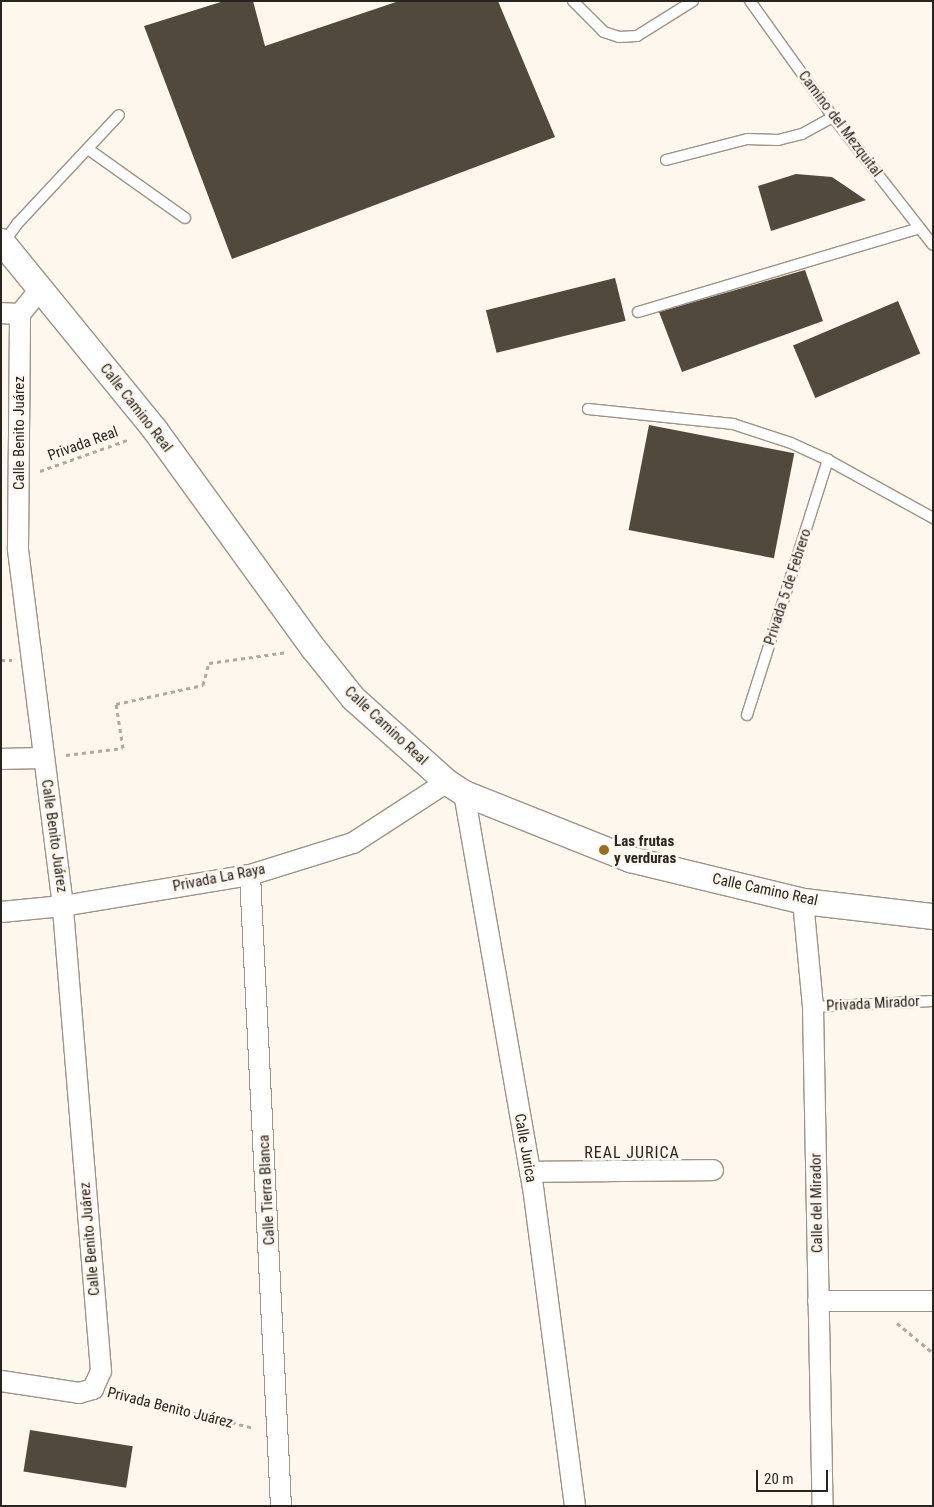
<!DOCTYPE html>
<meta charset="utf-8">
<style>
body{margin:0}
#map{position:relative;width:934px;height:1507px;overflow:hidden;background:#fdf7ee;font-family:"Roboto Condensed",sans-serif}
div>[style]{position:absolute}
.building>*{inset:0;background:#52493d;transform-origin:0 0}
.path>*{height:3px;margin-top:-1.5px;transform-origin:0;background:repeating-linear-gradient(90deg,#afa9a2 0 4px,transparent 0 8px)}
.roads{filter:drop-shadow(1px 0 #9d9386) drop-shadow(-1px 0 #9d9386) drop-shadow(0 1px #9d9386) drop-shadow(0 -1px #9d9386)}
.service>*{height:10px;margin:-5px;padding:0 5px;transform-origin:5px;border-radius:5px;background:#fff}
.minor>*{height:20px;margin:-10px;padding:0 10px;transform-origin:10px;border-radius:10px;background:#fff}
.tertiary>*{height:25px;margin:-12.5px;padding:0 12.5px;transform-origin:12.5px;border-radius:12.5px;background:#fff}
.dots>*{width:14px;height:14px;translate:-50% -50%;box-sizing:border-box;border:2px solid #fdf7ee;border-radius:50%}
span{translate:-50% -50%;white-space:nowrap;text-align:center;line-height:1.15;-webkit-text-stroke:5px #fdf7ee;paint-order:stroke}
.street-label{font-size:15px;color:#28241f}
.poi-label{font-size:15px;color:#28241f;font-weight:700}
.left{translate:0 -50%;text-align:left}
.neighbourhood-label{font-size:16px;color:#28241f;letter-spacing:1px}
.frame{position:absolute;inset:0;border:2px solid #28241f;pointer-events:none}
.scale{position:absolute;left:756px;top:1470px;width:72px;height:22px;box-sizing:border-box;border:2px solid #28241f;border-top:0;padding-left:6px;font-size:15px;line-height:18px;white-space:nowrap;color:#28241f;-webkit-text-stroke:4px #fdf7ee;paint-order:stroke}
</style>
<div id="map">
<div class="building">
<i style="clip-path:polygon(224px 1px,253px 1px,265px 46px,399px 1px,498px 1px,555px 137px,232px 259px,144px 26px)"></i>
<i style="clip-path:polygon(796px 174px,832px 177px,866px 200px,771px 231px,758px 186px)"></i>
<i style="clip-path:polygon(805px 270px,823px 321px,682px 372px,659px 312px)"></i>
<i style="left:615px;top:278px;width:44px;height:133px;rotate:76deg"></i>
<i style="left:898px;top:301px;width:57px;height:114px;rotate:67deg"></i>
<i style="left:649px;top:425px;width:148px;height:107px;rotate:11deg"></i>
<i style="left:30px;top:1430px;width:104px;height:42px;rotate:9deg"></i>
</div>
<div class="path">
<i style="left:40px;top:471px;width:96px;rotate:-19.6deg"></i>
<i style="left:1px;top:660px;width:11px"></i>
<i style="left:66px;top:755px;width:57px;rotate:-7deg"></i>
<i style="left:123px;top:748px;width:45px;rotate:-99deg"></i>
<i style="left:116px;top:704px;width:89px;rotate:-12.3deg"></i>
<i style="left:203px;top:685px;width:23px;rotate:-75deg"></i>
<i style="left:209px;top:663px;width:79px;rotate:-8deg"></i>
<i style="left:897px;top:1323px;width:47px;rotate:39.8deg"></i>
<i style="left:115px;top:1394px;width:144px;rotate:13.7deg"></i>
</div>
<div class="roads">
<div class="service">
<i style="left:573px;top:1px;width:44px;rotate:45deg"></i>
<i style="left:604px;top:32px;width:16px;rotate:18deg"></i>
<i style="left:619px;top:37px;width:18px;rotate:-3deg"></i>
<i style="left:637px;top:36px;width:66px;rotate:-32deg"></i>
<i style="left:750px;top:1px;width:143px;rotate:54.4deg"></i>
<i style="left:833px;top:117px;width:162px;rotate:52deg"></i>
<i style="left:88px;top:149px;width:119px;rotate:35.4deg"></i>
<i style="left:666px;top:160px;width:84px;rotate:-14.5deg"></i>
<i style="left:747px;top:139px;width:31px;rotate:2deg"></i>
<i style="left:778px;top:140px;width:25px;rotate:-14deg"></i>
<i style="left:802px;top:134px;width:35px;rotate:-29deg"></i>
<i style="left:4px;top:242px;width:22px;rotate:-54deg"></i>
<i style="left:17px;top:224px;width:149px;rotate:-46.9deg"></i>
<i style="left:638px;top:312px;width:293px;rotate:-16.6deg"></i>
<i style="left:588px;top:409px;width:146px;rotate:5.9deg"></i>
<i style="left:733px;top:424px;width:61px;rotate:18.1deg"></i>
<i style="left:791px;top:443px;width:41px;rotate:24.7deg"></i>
<i style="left:828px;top:460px;width:120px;rotate:28.9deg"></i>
<i style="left:747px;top:715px;width:268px;rotate:-72.4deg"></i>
<i style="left:813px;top:1007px;width:120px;rotate:-2.9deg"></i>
</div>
<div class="minor">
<i style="left:1px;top:313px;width:19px;rotate:3deg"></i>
<i style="left:1px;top:759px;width:42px;rotate:-1.4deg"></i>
<i style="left:464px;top:793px;width:400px;rotate:80.1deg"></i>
<i style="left:533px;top:1187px;width:322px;rotate:82.5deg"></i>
<i style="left:250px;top:875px;width:632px;rotate:87.19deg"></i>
<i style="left:803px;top:901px;width:106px;rotate:84.6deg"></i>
<i style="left:813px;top:1007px;width:499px;rotate:88.9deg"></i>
<i style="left:1px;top:912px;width:62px;rotate:-5.5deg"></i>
<i style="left:63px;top:906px;width:190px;rotate:-9.4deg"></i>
<i style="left:250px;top:875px;width:108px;rotate:-17.3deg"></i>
<i style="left:353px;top:843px;width:112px;rotate:-33deg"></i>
<i style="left:530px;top:1172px;width:183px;rotate:-0.6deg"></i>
<i style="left:818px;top:1301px;width:115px"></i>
<i style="left:1px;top:1381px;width:79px;rotate:8.7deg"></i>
<i style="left:79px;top:1393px;width:15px;rotate:-16deg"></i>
<i style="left:93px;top:1389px;width:20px;rotate:-66deg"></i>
<i style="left:101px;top:1371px;width:467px;rotate:-94.7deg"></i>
<i style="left:63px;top:906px;width:360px;rotate:-97.2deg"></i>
<i style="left:18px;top:549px;width:235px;rotate:-89.5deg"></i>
<i style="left:20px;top:314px;width:32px;rotate:-51deg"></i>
</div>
<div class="tertiary">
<i style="left:1px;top:241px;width:244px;rotate:50.8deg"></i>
<i style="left:155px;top:430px;width:269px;rotate:54.1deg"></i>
<i style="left:313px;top:648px;width:64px;rotate:51.3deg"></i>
<i style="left:353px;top:698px;width:126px;rotate:41.8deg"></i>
<i style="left:447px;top:782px;width:20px;rotate:33deg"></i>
<i style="left:464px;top:793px;width:179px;rotate:21.7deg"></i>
<i style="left:630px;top:859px;width:178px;rotate:13.6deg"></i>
<i style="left:803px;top:901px;width:131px;rotate:6.6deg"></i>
</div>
</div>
<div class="dots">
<i style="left:604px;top:850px;background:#9b6e1e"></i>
</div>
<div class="street-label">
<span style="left:840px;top:124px;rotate:53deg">Camino del Mezquital</span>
<span style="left:136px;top:408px;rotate:52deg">Calle Camino Real</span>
<span style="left:20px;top:433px;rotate:-90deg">Calle Benito Juárez</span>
<span style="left:83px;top:444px;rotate:-20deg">Privada Real</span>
<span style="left:788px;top:587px;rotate:-72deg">Privada 5 de Febrero</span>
<span style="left:386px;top:726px;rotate:43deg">Calle Camino Real</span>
<span style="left:54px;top:836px;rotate:82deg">Calle Benito Juárez</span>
<span style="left:219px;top:878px;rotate:-11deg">Privada La Raya</span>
<span style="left:765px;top:890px;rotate:12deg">Calle Camino Real</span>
<span style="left:873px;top:1004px;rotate:-3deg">Privada Mirador</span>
<span style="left:525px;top:1148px;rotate:80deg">Calle Jurica</span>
<span style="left:267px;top:1190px;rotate:-93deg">Calle Tierra Blanca</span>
<span style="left:817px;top:1203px;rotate:-91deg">Calle del Mirador</span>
<span style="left:90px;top:1239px;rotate:-95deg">Calle Benito Juárez</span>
<span style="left:170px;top:1408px;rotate:14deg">Privada Benito Juárez</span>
</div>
<div class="poi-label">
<span class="left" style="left:614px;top:850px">Las frutas<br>y verduras</span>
</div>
<div class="neighbourhood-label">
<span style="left:632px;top:1153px">REAL JURICA</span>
</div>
<div class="frame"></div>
<div class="scale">20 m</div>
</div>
